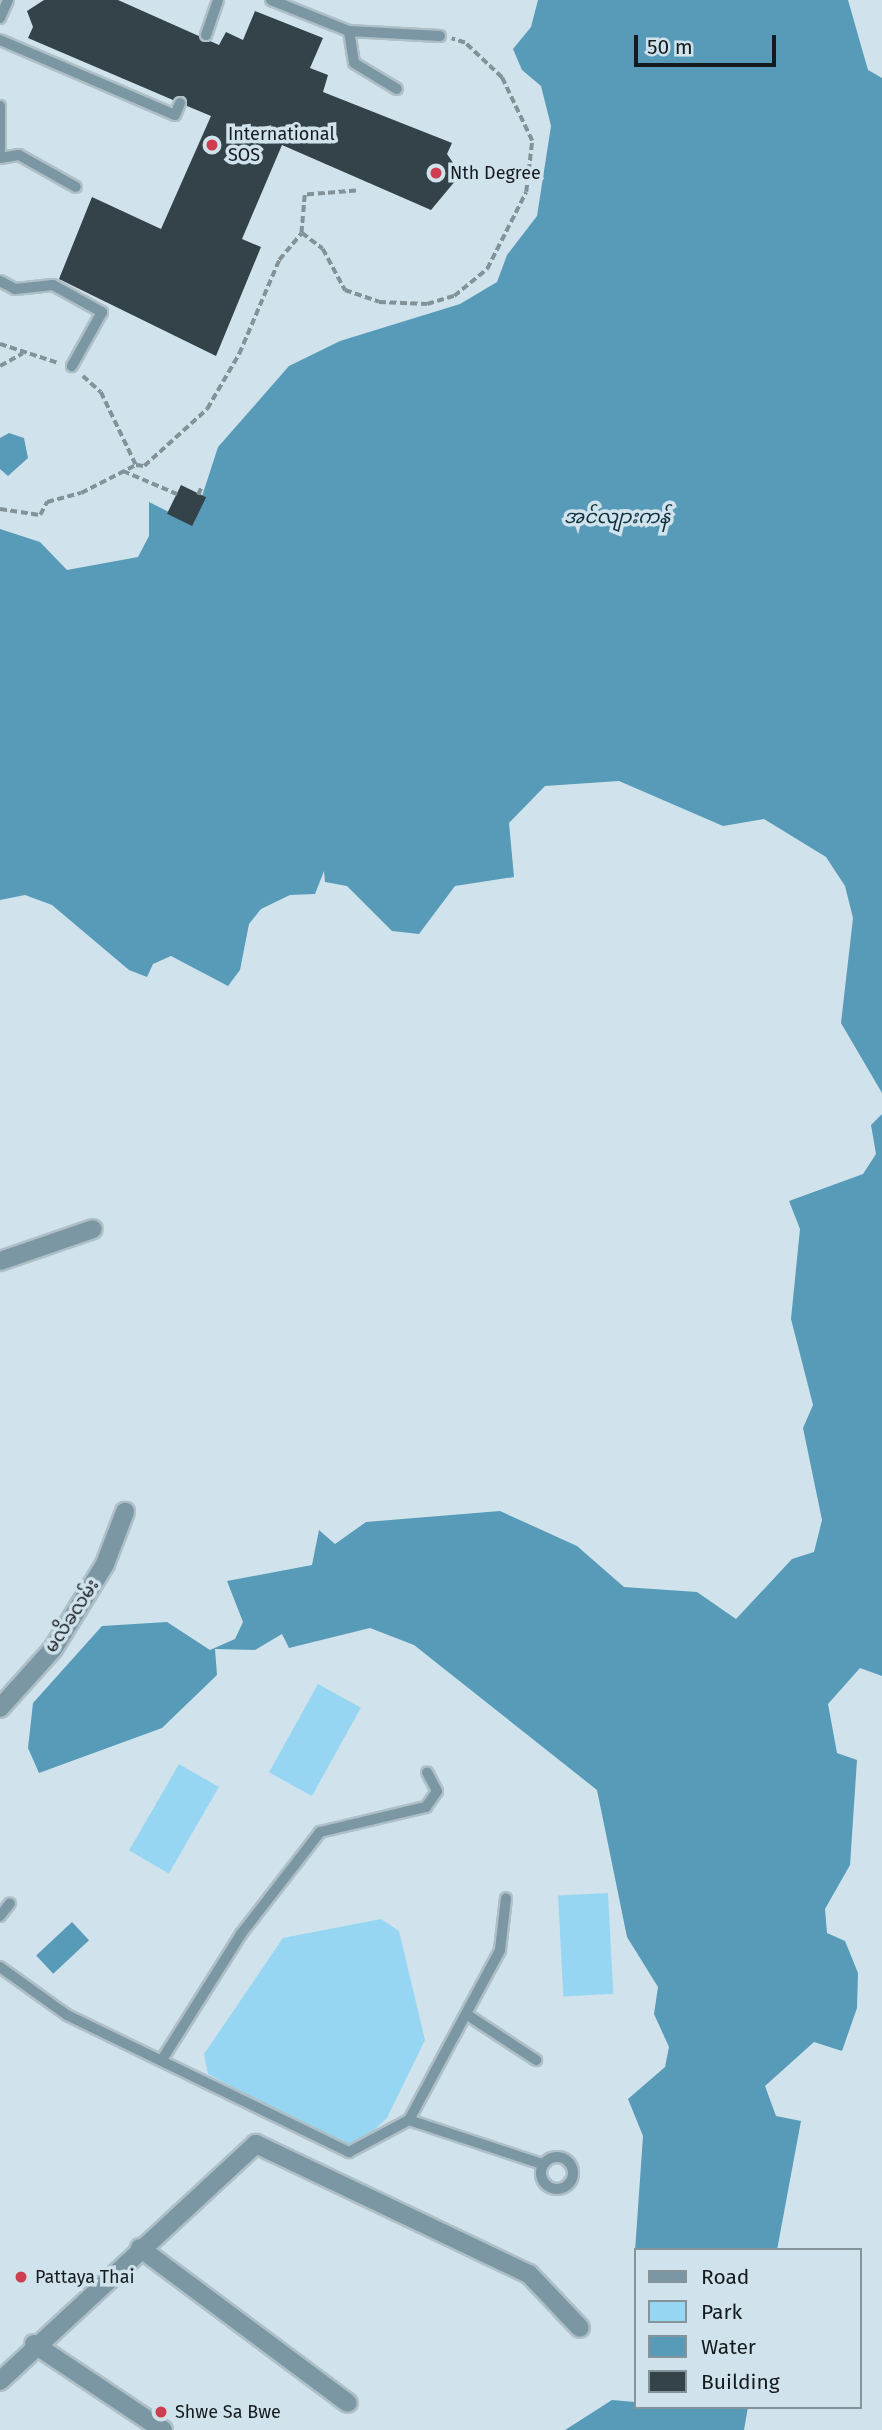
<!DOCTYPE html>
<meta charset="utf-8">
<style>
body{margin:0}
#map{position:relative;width:882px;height:2430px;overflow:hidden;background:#d0e3ec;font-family:"Fira Sans","Noto Sans Myanmar",sans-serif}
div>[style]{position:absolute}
.green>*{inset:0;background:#96d6f2;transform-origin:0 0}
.water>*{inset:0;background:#579bb9;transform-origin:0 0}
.building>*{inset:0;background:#34434a;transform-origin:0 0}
.path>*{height:3.5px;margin-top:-1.75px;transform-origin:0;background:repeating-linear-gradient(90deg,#839198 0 7px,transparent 0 10.5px)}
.roads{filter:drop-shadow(2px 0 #aebfc7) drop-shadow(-2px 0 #aebfc7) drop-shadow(0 2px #aebfc7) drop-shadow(0 -2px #aebfc7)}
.service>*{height:10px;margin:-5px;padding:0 5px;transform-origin:5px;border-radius:5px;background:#7b97a3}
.service>.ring{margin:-5px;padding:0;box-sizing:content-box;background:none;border:10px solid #7b97a3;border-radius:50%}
.minor>*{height:18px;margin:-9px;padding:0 9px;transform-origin:9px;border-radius:9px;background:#7b97a3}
.dots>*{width:19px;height:19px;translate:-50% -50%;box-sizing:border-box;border:4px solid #d0e3ec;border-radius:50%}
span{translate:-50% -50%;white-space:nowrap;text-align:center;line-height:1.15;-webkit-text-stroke:7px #d0e3ec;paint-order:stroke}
.poi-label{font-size:18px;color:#141a1e}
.left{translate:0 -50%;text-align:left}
.street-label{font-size:18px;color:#141a1e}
.water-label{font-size:19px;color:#0e2f3c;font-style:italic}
.legend{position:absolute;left:634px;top:2248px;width:228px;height:161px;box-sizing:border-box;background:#d0e3ec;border:2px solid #85939a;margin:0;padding:9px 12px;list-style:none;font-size:21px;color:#141a1e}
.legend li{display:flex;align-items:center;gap:14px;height:35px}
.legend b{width:35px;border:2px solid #85939a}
.scale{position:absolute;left:634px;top:35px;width:142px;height:32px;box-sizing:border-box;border:4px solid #141a1e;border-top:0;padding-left:9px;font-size:21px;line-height:24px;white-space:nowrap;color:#141a1e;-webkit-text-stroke:5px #d0e3ec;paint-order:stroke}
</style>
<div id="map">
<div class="green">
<i style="left:318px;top:1684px;width:49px;height:101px;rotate:29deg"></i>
<i style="left:179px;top:1764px;width:46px;height:100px;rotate:30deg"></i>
<i style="left:608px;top:1893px;width:101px;height:50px;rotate:87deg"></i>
<i style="clip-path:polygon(381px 1919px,399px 1931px,425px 2040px,387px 2118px,358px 2145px,341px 2145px,208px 2074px,204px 2054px,283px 1938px)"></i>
</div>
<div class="water">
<i style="clip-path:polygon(538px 0,848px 0,868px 70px,882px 78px,882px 1093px,841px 1023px,853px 918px,845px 886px,826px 857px,764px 819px,723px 826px,619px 781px,545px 786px,509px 823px,514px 877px,455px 886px,419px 934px,392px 931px,347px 886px,325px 882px,324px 871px,315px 894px,290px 895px,261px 909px,249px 924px,240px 970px,228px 986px,171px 956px,153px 964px,147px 977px,129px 970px,52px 905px,25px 895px,0 900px,0 529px,40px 542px,67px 570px,138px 557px,149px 536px,149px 502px,193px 524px,218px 447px,289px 366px,340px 341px,460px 304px,497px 282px,507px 255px,537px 216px,551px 126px,541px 86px,522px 70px,513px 49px,531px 27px)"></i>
<i style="clip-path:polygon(9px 433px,24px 438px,28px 458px,8px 476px,0 469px,0 438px)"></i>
<i style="clip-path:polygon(882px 1114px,882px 1676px,860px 1668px,828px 1704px,837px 1753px,857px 1760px,850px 1865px,825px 1909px,827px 1933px,845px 1941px,858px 1973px,857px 2008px,842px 2051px,814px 2042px,765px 2086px,776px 2116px,801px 2121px,777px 2250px,635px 2251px,643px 2136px,628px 2099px,665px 2067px,669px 2047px,654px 2014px,658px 1987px,627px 1937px,597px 1790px,414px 1645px,370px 1628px,289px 1648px,282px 1634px,255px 1650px,215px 1649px,217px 1675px,162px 1728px,39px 1773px,28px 1748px,33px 1703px,102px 1626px,167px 1622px,210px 1650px,235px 1639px,243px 1622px,227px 1581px,312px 1565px,319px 1530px,335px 1544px,366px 1522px,500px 1511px,577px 1546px,624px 1587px,697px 1592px,736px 1619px,792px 1559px,814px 1552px,822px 1520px,803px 1428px,813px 1405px,791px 1319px,800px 1229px,789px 1201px,863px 1174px,876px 1154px,871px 1125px)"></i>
<i style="left:72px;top:1922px;width:25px;height:49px;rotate:47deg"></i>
<i style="clip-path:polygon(612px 2400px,635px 2402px,635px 2407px,748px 2407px,744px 2430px,565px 2430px)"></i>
</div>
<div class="building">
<i style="clip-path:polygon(44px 0,118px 0,219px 45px,226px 32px,243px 40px,255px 11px,323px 38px,310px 68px,328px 75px,323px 92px,452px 143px,447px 154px,458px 170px,456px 180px,431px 210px,282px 145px,242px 239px,261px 247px,216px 356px,59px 279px,92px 197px,161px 229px,211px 116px,187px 106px,184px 96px,173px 100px,28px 38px,33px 27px,27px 11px)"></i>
<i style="left:181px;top:485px;width:28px;height:32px;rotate:26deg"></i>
</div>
<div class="path">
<i style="left:356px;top:191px;width:51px;rotate:175.5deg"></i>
<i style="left:305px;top:195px;width:38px;rotate:95deg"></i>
<i style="left:302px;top:233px;width:26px;rotate:37deg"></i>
<i style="left:323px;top:249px;width:47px;rotate:61.8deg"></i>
<i style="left:345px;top:290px;width:36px;rotate:19deg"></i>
<i style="left:379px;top:302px;width:48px;rotate:2.4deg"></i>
<i style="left:427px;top:304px;width:28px;rotate:-17deg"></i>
<i style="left:454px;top:296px;width:43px;rotate:-39.3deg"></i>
<i style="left:487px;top:269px;width:86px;rotate:-63.1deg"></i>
<i style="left:526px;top:192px;width:51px;rotate:-83.3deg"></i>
<i style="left:532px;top:141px;width:70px;rotate:-115.5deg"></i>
<i style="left:502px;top:78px;width:51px;rotate:-136.6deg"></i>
<i style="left:465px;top:43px;width:14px;rotate:-163deg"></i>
<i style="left:0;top:344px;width:61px;rotate:18.1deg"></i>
<i style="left:0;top:366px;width:26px;rotate:-29deg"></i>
<i style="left:83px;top:376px;width:24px;rotate:42deg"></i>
<i style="left:101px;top:392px;width:81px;rotate:64.4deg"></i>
<i style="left:136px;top:465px;width:8px;rotate:7deg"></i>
<i style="left:144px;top:466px;width:85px;rotate:-42.1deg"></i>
<i style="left:207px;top:409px;width:64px;rotate:-59.8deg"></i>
<i style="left:239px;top:354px;width:102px;rotate:-66.9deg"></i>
<i style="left:279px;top:260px;width:35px;rotate:-50deg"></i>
<i style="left:123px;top:471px;width:59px;rotate:23.1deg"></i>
<i style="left:198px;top:495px;width:8px;rotate:-67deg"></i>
<i style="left:0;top:509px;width:40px;rotate:8.5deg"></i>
<i style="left:40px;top:515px;width:15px;rotate:-62deg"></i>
<i style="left:47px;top:502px;width:35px;rotate:-15deg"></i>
<i style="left:81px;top:493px;width:62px;rotate:-27deg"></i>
</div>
<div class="roads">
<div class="service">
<i style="left:271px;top:0;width:84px;rotate:21.7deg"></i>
<i style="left:349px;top:31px;width:91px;rotate:3.1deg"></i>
<i style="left:0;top:18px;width:20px;rotate:-66deg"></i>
<i style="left:349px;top:31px;width:32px;rotate:81deg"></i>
<i style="left:354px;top:63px;width:50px;rotate:31.2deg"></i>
<i style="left:206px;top:35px;width:37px;rotate:-71deg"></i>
<i style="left:0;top:40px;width:190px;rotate:23.2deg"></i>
<i style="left:175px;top:115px;width:13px;rotate:-67deg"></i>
<i style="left:0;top:106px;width:44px;rotate:90deg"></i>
<i style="left:0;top:158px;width:19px;rotate:-9deg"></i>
<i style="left:19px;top:155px;width:65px;rotate:29.3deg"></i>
<i style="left:0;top:281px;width:17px;rotate:28deg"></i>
<i style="left:15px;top:289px;width:38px;rotate:-6deg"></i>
<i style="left:53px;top:285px;width:56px;rotate:28.9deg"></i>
<i style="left:102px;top:312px;width:62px;rotate:119.1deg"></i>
<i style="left:0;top:1916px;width:16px;rotate:-52deg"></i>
<i style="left:0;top:1967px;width:82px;rotate:35.6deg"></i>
<i style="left:67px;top:2015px;width:314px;rotate:25.9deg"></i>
<i style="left:349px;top:2152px;width:68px;rotate:-28.1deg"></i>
<i style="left:409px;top:2120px;width:193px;rotate:-61.8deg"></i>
<i style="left:500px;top:1950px;width:52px;rotate:-83.4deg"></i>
<i style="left:466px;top:2014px;width:84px;rotate:33.3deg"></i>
<i style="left:163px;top:2058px;width:146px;rotate:-57.8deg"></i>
<i style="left:241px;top:1934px;width:129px;rotate:-52.2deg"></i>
<i style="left:320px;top:1832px;width:109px;rotate:-13.3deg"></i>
<i style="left:426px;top:1807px;width:19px;rotate:-55deg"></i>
<i style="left:437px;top:1791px;width:21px;rotate:-118deg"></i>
<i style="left:409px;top:2120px;width:140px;rotate:18.3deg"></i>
<i class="ring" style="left:541px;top:2157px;width:22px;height:22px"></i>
</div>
<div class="minor">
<i style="left:0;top:1261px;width:98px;rotate:-19deg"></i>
<i style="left:0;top:1708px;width:79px;rotate:-48.1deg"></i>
<i style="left:53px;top:1649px;width:100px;rotate:-58.5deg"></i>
<i style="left:105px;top:1564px;width:56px;rotate:-69deg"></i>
<i style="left:140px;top:2248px;width:259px;rotate:36.7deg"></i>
<i style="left:34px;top:2344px;width:155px;rotate:33.7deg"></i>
<i style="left:0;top:2381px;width:349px;rotate:-42.8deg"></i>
<i style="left:256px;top:2144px;width:302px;rotate:25.5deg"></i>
<i style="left:529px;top:2274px;width:74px;rotate:46.6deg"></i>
</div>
</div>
<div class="dots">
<i style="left:212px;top:145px;background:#ce3e50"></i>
<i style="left:436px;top:173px;background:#ce3e50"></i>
<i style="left:21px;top:2277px;background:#ce3e50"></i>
<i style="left:161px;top:2412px;background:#ce3e50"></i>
</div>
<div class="poi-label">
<span class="left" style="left:228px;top:145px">International<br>SOS</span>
<span class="left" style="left:450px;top:173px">Nth Degree</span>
<span class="left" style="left:35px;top:2277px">Pattaya Thai</span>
<span class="left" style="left:175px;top:2412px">Shwe Sa Bwe</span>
</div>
<div class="street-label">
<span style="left:72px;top:1616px;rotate:-57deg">မလိခလမ်း</span>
</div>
<div class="water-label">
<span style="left:617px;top:517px">အင်လျားကန်</span>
</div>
<ul class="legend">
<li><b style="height:9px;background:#7b97a3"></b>Road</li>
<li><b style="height:19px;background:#96d6f2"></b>Park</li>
<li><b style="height:19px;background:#579bb9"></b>Water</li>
<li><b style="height:19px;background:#34434a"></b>Building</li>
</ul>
<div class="scale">50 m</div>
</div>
